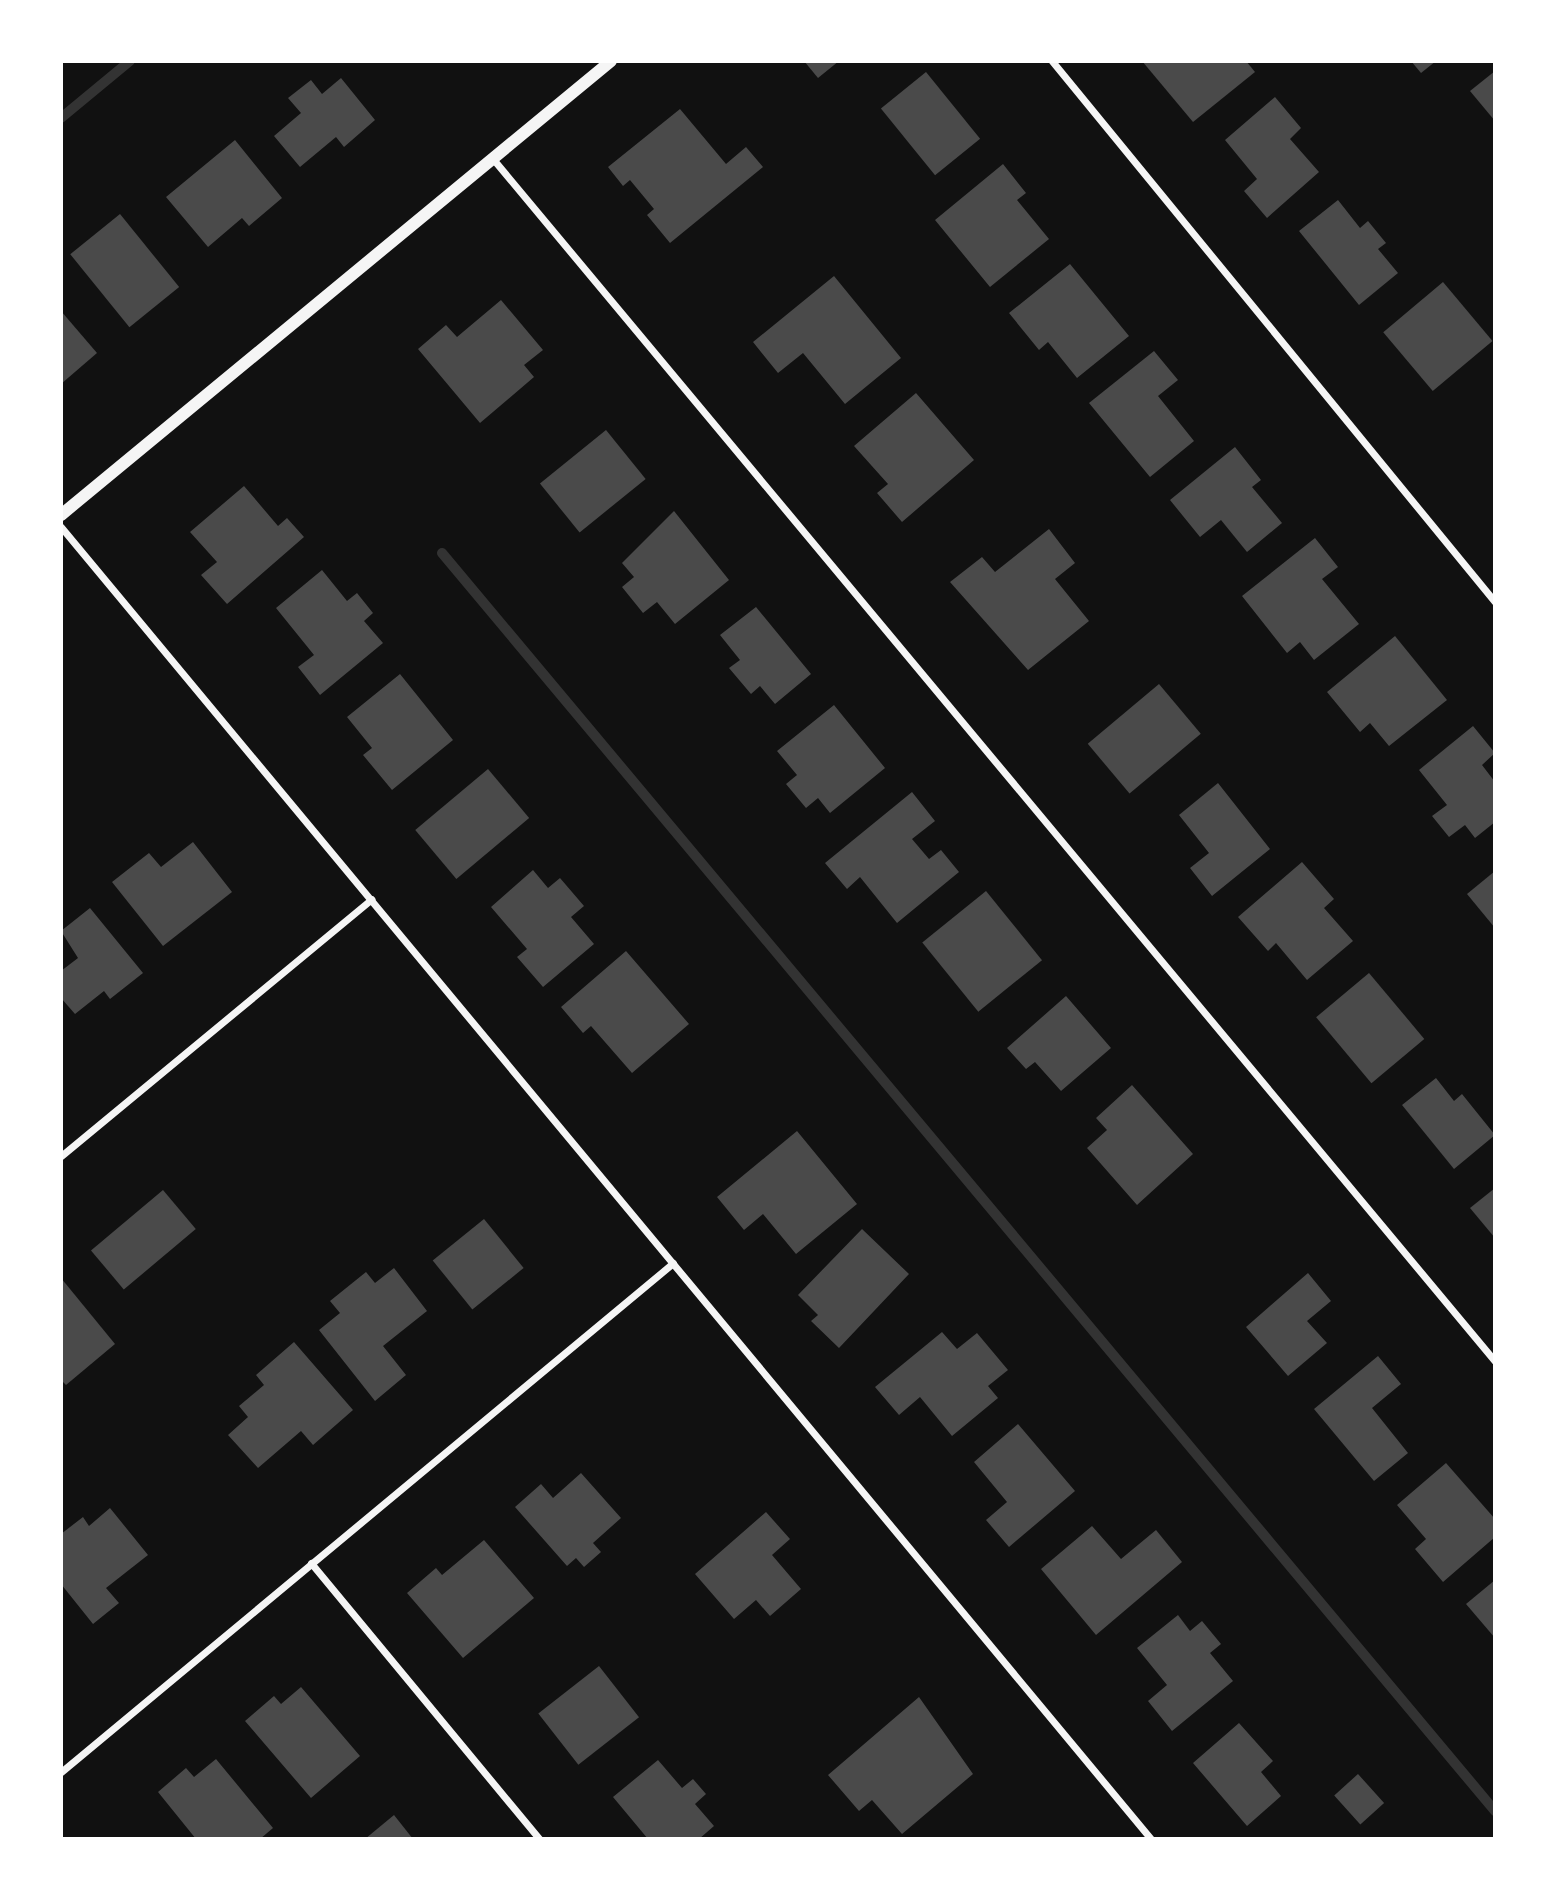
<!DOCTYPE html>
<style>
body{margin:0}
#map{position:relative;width:1556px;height:1900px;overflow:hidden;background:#111;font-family:"Open Sans",sans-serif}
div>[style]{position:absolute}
.stream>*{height:10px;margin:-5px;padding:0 5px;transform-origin:5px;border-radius:5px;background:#333}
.building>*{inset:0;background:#4a4a4a;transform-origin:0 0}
.minor>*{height:7px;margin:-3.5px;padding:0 3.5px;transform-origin:3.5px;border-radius:3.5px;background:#f5f5f5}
.tertiary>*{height:12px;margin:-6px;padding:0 6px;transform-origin:6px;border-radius:6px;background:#f5f5f5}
span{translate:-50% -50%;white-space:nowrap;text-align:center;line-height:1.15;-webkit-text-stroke:5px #fff;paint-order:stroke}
.frame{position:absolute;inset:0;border:63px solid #fff;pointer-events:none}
</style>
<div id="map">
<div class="stream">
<i style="left:61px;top:118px;width:89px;rotate:-39.6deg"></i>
<i style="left:442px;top:553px;width:1641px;rotate:50.07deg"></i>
</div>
<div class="building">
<i style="clip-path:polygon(804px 61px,839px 61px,818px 78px)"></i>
<i style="clip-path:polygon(1142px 61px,1246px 61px,1255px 72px,1193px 122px)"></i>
<i style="clip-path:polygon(1411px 61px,1436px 61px,1421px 73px)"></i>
<i style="clip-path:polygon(1495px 71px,1495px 121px,1470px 91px)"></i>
<i style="left:926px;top:72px;width:86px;height:58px;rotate:51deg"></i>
<i style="clip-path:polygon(341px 78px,375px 120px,344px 147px,336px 137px,300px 167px,274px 136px,301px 113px,288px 98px,311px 80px,322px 94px)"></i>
<i style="clip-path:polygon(1275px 97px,1301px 128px,1290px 139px,1319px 172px,1267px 218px,1244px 191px,1257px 179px,1225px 140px)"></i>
<i style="clip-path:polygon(680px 109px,726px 164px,746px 147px,763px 167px,670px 243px,647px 215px,654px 209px,630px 180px,623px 186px,608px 167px)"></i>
<i style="clip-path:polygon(235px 140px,282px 198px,249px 226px,242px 218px,208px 247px,166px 197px)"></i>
<i style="clip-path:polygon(1003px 164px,1026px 193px,1017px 200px,1049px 239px,990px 287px,935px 220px)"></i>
<i style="clip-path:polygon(1338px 200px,1360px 228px,1368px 221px,1386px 243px,1378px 249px,1398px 273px,1359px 305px,1299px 231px)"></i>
<i style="left:120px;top:214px;width:94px;height:64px;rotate:51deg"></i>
<i style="clip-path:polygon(1070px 264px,1129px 336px,1077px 378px,1048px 342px,1039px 350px,1009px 313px)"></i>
<i style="clip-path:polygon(834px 276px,901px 358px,845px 404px,803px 353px,778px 373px,753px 342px)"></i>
<i style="left:1443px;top:282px;width:77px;height:78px;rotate:50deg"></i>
<i style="clip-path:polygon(501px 300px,543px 350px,524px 365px,534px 377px,480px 423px,418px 349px,446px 325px,457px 337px)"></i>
<i style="clip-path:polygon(61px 311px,97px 353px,61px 384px)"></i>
<i style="clip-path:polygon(1154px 351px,1178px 380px,1158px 396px,1194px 441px,1150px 477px,1089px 403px)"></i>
<i style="clip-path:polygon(916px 393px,974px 460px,902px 522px,877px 493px,888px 484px,854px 446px)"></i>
<i style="left:606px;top:430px;width:63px;height:85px;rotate:51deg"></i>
<i style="clip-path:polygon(1235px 447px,1261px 480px,1252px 487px,1282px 523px,1247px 552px,1221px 520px,1200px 537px,1170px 500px)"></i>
<i style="clip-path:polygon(244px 486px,278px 526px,287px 518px,304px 537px,227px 604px,201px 575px,217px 562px,190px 532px)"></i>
<i style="clip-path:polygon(674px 511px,729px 580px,675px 624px,657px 602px,643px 613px,622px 587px,634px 577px,622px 563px)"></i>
<i style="clip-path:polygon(1049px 529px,1075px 563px,1055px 579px,1089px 621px,1028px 670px,950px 582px,982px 557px,995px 572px)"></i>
<i style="clip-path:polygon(1315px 538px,1338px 567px,1322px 579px,1359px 624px,1314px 660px,1300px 642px,1287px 653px,1242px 596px)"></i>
<i style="clip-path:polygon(322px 570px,347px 601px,357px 593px,373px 613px,364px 621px,383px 643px,320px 695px,298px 667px,314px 655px,276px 608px)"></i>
<i style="clip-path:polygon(756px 607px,811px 674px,775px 704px,760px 686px,751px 694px,729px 668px,740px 660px,720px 635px)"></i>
<i style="clip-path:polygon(1395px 636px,1447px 700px,1389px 746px,1370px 723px,1360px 732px,1327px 692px)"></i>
<i style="clip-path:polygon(400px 674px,453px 740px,392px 790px,363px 755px,372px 748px,347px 717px)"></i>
<i style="left:1159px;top:684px;width:65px;height:93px;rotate:50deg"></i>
<i style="clip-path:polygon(834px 705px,885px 768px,830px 813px,818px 798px,806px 808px,786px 784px,797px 775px,777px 751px)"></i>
<i style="clip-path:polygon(1473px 726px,1495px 753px,1482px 765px,1495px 782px,1495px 822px,1475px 838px,1465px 825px,1449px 837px,1432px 816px,1447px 805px,1419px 770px)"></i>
<i style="left:488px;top:769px;width:64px;height:95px;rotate:50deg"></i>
<i style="clip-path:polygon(1218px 783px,1270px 849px,1212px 896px,1190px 868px,1209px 853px,1179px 815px)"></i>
<i style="clip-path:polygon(912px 792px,935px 821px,912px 839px,929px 859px,941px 850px,959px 872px,897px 923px,860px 877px,847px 889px,825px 863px)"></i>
<i style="clip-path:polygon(193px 842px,232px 892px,163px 946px,112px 882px,149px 853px,161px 867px)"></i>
<i style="clip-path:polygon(1302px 862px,1334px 899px,1324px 908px,1353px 941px,1307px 980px,1276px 943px,1268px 951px,1238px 917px)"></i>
<i style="clip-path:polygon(533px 870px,548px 888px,560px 878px,584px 906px,571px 917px,594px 944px,543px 987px,517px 957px,527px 949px,491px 907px)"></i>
<i style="clip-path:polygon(1495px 871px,1495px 928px,1467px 894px)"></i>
<i style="left:986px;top:891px;width:89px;height:82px;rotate:51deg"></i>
<i style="clip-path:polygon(90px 908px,143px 973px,110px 999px,104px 991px,75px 1014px,61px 998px,61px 971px,78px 958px,61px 931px)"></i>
<i style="clip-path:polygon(626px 951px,689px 1024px,632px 1073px,591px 1026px,583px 1033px,561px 1007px)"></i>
<i style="left:1369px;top:973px;width:86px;height:69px;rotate:50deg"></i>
<i style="clip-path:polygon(1066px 996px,1111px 1048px,1061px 1091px,1035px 1062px,1026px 1069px,1007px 1048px)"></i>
<i style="clip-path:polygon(1436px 1078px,1454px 1101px,1462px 1094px,1495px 1135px,1454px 1169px,1402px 1105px)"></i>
<i style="clip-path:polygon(1132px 1085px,1193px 1154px,1137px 1205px,1087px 1148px,1107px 1130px,1096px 1118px)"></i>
<i style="clip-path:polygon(797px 1131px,857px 1204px,796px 1254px,763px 1214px,744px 1230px,717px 1197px)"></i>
<i style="clip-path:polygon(1495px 1188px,1495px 1238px,1470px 1208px)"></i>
<i style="left:163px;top:1190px;width:51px;height:94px;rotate:50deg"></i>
<i style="left:484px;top:1219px;width:63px;height:66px;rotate:51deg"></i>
<i style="clip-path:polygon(862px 1229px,909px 1274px,839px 1348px,811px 1321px,818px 1315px,798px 1295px)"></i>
<i style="clip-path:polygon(394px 1268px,427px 1311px,383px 1346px,406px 1375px,375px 1401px,319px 1330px,340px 1313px,330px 1301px,366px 1272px,375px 1283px)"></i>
<i style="clip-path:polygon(1308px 1273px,1331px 1301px,1307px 1321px,1327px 1343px,1288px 1376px,1246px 1327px)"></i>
<i style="clip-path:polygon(61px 1278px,115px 1344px,66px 1385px,61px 1380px)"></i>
<i style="clip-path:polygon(942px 1332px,957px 1349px,977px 1333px,1008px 1370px,988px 1386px,998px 1398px,952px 1436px,920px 1397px,899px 1415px,875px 1387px)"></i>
<i style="clip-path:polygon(294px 1342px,353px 1410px,313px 1445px,301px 1431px,258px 1468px,228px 1435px,248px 1417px,239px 1406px,264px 1385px,256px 1375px)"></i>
<i style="clip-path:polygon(1378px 1356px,1401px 1384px,1372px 1408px,1408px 1453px,1374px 1481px,1314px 1409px)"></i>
<i style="clip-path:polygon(1018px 1424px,1075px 1491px,1009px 1547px,986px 1520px,1007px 1502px,974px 1462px)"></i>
<i style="clip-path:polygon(1446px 1463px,1495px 1519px,1495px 1537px,1443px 1582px,1415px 1549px,1426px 1539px,1397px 1505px)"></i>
<i style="clip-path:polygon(581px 1473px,621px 1518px,593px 1543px,601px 1552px,584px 1567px,576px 1558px,567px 1566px,515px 1507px,541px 1484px,553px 1498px)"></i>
<i style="clip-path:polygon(110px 1508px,148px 1555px,106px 1588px,119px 1603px,93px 1624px,61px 1584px,61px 1534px,83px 1517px,89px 1526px)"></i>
<i style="clip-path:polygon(766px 1512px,790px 1539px,772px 1555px,801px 1589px,770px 1616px,756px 1600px,734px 1619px,695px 1574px)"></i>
<i style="clip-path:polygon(1092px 1526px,1121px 1559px,1156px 1530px,1182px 1562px,1096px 1635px,1041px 1569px)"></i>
<i style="clip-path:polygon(484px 1540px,534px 1598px,463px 1658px,407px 1593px,436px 1568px,442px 1575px)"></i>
<i style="clip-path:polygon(1495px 1580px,1495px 1638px,1466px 1604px)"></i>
<i style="clip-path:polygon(1178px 1615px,1190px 1631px,1202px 1621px,1221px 1644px,1210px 1653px,1233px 1681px,1172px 1731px,1148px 1701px,1167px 1685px,1137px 1648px)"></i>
<i style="left:599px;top:1666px;width:65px;height:77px;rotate:52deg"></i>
<i style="clip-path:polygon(301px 1687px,360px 1756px,311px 1798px,245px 1721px,274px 1696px,281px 1704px)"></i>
<i style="clip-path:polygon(919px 1697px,973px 1774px,902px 1834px,872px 1800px,859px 1811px,828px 1775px)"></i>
<i style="clip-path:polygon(1239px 1723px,1273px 1761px,1261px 1772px,1281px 1796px,1247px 1826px,1193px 1763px)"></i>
<i style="clip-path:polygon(216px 1759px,273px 1828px,260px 1839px,196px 1839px,158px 1792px,186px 1768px,194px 1777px)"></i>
<i style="clip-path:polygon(658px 1760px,682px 1788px,693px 1779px,706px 1794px,695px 1804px,714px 1826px,699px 1839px,648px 1839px,613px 1797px)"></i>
<i style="left:1358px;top:1774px;width:39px;height:32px;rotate:48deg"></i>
<i style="clip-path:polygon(394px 1815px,413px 1839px,365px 1839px)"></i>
</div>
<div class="minor">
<i style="left:1052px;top:61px;width:699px;rotate:50.69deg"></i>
<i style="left:493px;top:159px;width:1565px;rotate:50.19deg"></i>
<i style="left:61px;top:527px;width:1706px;rotate:50.28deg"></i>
<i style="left:61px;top:1156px;width:403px;rotate:-39.6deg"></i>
<i style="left:311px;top:1563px;width:358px;rotate:50.4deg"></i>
<i style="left:61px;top:1772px;width:796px;rotate:-39.75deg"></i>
</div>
<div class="tertiary">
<i style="left:61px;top:515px;width:713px;rotate:-39.54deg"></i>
</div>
<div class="frame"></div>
</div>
